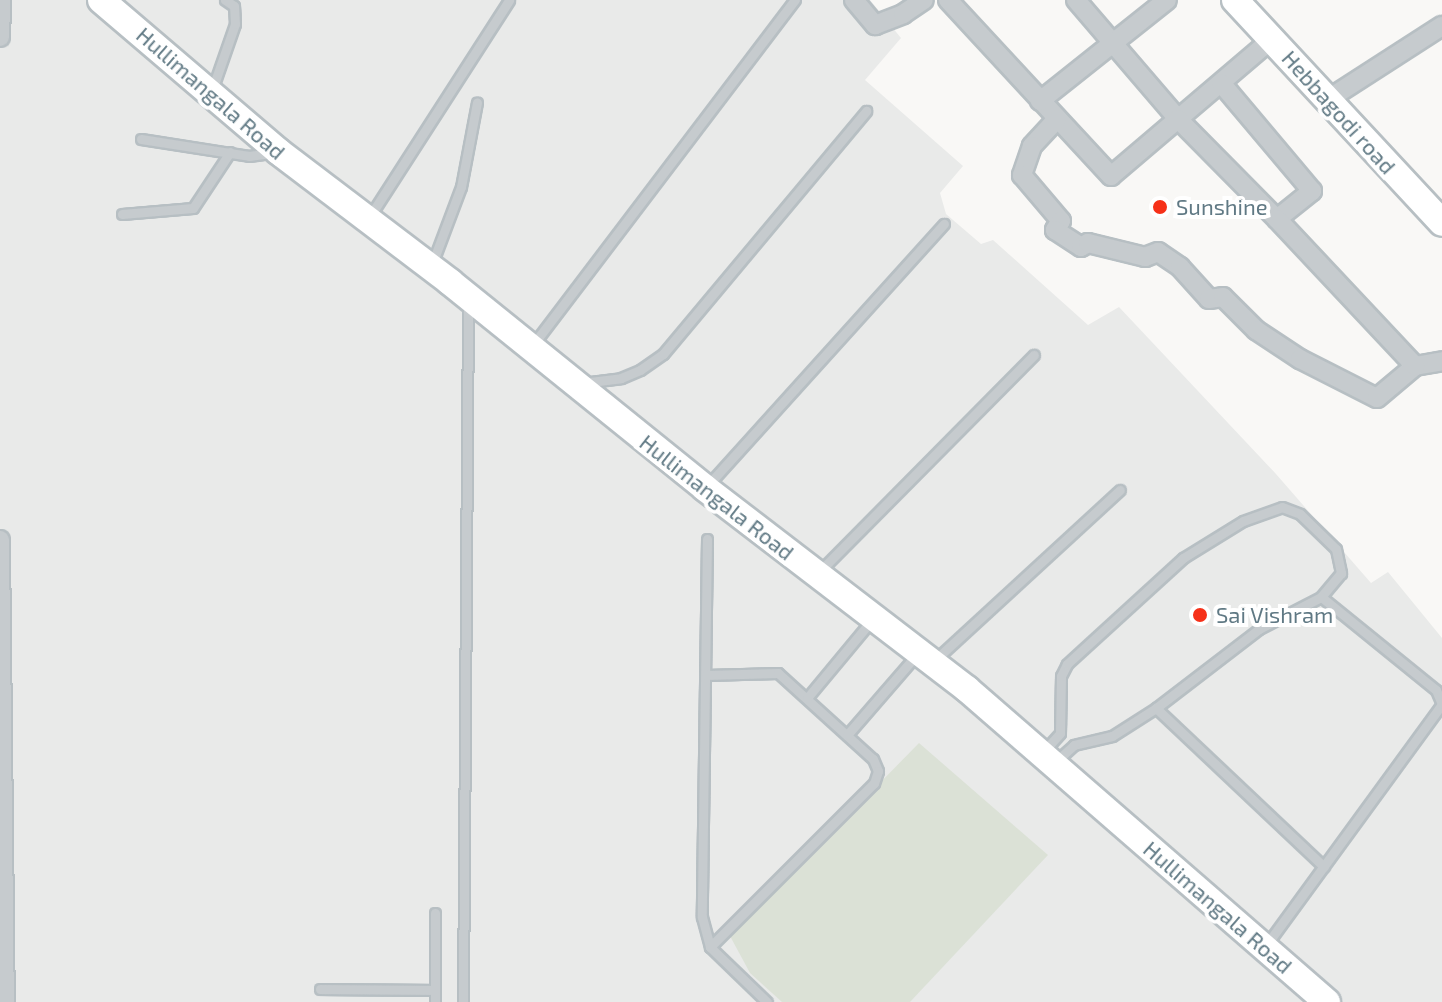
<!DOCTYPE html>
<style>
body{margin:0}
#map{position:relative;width:1442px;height:1002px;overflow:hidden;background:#f9f8f6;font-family:"Exo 2",sans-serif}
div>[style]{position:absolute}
.built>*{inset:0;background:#e9eae9}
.green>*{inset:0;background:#dbe1d6}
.roads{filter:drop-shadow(2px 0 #b7bfc3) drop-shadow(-2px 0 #b7bfc3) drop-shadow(0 2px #b7bfc3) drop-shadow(0 -2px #b7bfc3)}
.lane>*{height:9px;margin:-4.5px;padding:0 4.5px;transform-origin:4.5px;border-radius:4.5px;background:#c6cbce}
.street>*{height:18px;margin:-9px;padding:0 9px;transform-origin:9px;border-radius:9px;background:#c6cbce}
.secondary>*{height:26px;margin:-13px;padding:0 13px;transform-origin:13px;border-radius:13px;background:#fff}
.dots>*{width:22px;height:22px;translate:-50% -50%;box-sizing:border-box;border:4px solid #fff;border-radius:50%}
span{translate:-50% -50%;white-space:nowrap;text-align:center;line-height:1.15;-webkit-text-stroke:8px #fff;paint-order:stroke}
.street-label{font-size:22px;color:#607984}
.poi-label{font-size:22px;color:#607984}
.left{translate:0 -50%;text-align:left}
</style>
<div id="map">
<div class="built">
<i style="clip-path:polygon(0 0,870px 0,901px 38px,865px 80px,963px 166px,940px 193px,946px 214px,981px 244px,993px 240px,1088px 325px,1119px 307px,1276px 474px,1371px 583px,1388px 572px,1442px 638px,1442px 1002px,0 1002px)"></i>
</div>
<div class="green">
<i style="clip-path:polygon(919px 743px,1048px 855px,910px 1002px,782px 1002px,750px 973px,730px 936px)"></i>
</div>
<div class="roads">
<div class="lane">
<i style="left:212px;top:90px;width:70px;rotate:-70.8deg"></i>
<i style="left:235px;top:24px;width:18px;rotate:-93deg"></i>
<i style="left:234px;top:6px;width:11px;rotate:-146deg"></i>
<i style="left:141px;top:139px;width:109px;rotate:8.9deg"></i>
<i style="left:249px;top:156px;width:22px;rotate:-8deg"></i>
<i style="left:122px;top:214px;width:71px;rotate:-4.8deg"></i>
<i style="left:193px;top:208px;width:67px;rotate:-56.5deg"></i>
<i style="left:370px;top:216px;width:257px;rotate:-57.2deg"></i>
<i style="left:432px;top:264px;width:82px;rotate:-69.4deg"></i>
<i style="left:461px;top:187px;width:86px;rotate:-79.3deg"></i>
<i style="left:532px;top:346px;width:435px;rotate:-52.8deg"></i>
<i style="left:582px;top:383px;width:39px;rotate:-7deg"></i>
<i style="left:621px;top:378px;width:21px;rotate:-23deg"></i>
<i style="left:640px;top:370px;width:28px;rotate:-35deg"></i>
<i style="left:663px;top:354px;width:317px;rotate:-50.1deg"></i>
<i style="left:708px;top:485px;width:352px;rotate:-47.9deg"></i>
<i style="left:707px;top:539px;width:378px;rotate:90.8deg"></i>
<i style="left:702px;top:917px;width:31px;rotate:75deg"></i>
<i style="left:710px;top:947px;width:79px;rotate:44deg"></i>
<i style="left:820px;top:571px;width:304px;rotate:-45.3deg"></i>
<i style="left:935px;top:660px;width:251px;rotate:-42.6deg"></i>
<i style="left:706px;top:675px;width:72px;rotate:-1.6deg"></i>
<i style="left:778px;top:673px;width:128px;rotate:42.2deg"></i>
<i style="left:873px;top:759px;width:13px;rotate:67deg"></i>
<i style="left:878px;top:771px;width:13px;rotate:108deg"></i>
<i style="left:874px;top:783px;width:232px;rotate:135deg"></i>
<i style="left:807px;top:698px;width:100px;rotate:-50.3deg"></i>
<i style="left:1156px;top:708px;width:231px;rotate:43.4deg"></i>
<i style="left:847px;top:735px;width:108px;rotate:-49.1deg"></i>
<i style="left:1044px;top:751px;width:24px;rotate:-48deg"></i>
<i style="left:1060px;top:733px;width:57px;rotate:-89deg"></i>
<i style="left:1061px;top:676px;width:13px;rotate:-63deg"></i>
<i style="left:1067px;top:664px;width:157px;rotate:-42.4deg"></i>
<i style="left:1183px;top:558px;width:70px;rotate:-31.7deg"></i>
<i style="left:1243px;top:521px;width:41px;rotate:-19.7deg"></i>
<i style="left:1282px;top:507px;width:19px;rotate:21deg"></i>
<i style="left:1300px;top:514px;width:50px;rotate:44.2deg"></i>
<i style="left:1336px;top:549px;width:25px;rotate:78deg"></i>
<i style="left:1341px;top:573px;width:31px;rotate:130deg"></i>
<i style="left:1321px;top:597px;width:70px;rotate:152.7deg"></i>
<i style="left:1259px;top:629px;width:130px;rotate:142.5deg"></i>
<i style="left:1156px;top:708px;width:52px;rotate:147.5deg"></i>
<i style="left:1112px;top:736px;width:39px;rotate:167deg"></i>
<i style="left:1074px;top:745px;width:27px;rotate:138deg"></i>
<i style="left:1267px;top:944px;width:297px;rotate:-53.9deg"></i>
<i style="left:1442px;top:704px;width:15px;rotate:-113deg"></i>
<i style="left:1436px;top:690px;width:148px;rotate:-141deg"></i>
<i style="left:320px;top:989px;width:115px;rotate:0.5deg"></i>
<i style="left:435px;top:1002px;width:89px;rotate:-90deg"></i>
<i style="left:463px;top:1002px;width:701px;rotate:-89.59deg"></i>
</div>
<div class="street">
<i style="left:854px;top:0;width:33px;rotate:50deg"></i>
<i style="left:875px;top:25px;width:30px;rotate:-21deg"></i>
<i style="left:903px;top:14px;width:25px;rotate:-34deg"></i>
<i style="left:948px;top:0;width:240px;rotate:47.2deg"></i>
<i style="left:1111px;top:176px;width:211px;rotate:-40.4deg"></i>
<i style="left:1076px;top:0;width:157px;rotate:49.4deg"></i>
<i style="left:1178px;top:119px;width:141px;rotate:45.3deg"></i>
<i style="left:1277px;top:219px;width:45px;rotate:-38.7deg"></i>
<i style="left:1312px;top:191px;width:141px;rotate:-130.1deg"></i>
<i style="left:0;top:37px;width:37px;rotate:-88deg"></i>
<i style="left:1327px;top:100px;width:137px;rotate:-32.8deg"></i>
<i style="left:1040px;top:101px;width:162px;rotate:-38.5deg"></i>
<i style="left:1057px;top:119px;width:37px;rotate:133deg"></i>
<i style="left:1032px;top:146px;width:31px;rotate:109deg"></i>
<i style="left:1022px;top:175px;width:60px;rotate:49.7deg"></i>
<i style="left:1061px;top:221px;width:11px;rotate:124deg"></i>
<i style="left:1055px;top:230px;width:31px;rotate:33deg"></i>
<i style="left:1081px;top:247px;width:8px;rotate:-30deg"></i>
<i style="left:1088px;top:243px;width:59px;rotate:13.8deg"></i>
<i style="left:1145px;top:257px;width:14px;rotate:-21deg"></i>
<i style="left:1158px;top:252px;width:27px;rotate:34deg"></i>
<i style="left:1180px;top:267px;width:43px;rotate:47.8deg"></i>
<i style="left:1209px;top:299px;width:14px;rotate:-8deg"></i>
<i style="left:1223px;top:297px;width:47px;rotate:45deg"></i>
<i style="left:1256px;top:330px;width:53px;rotate:33.4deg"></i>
<i style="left:1300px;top:359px;width:86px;rotate:26.9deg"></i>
<i style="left:1377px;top:398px;width:50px;rotate:-40.1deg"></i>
<i style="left:1415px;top:366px;width:27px;rotate:-10deg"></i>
<i style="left:1277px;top:219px;width:202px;rotate:46.8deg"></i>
<i style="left:0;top:540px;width:462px;rotate:89.4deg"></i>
</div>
<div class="secondary">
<i style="left:101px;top:0;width:234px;rotate:40.5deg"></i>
<i style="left:279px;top:152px;width:215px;rotate:37.2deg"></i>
<i style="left:450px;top:282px;width:328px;rotate:38.9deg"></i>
<i style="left:705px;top:488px;width:330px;rotate:37.5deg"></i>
<i style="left:967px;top:689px;width:477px;rotate:41deg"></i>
<i style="left:1235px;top:0;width:304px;rotate:47.1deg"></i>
</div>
</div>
<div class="dots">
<i style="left:1160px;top:207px;background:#f63018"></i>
<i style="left:1200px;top:615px;background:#f63018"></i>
</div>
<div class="street-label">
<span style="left:211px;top:93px;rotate:41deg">Hullimangala Road</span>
<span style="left:1339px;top:112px;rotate:48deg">Hebbagodi road</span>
<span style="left:717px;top:497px;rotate:38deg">Hullimangala Road</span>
<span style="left:1218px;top:907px;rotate:41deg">Hullimangala Road</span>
</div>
<div class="poi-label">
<span class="left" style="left:1176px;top:207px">Sunshine</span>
<span class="left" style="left:1216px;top:615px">Sai Vishram</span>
</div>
</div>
